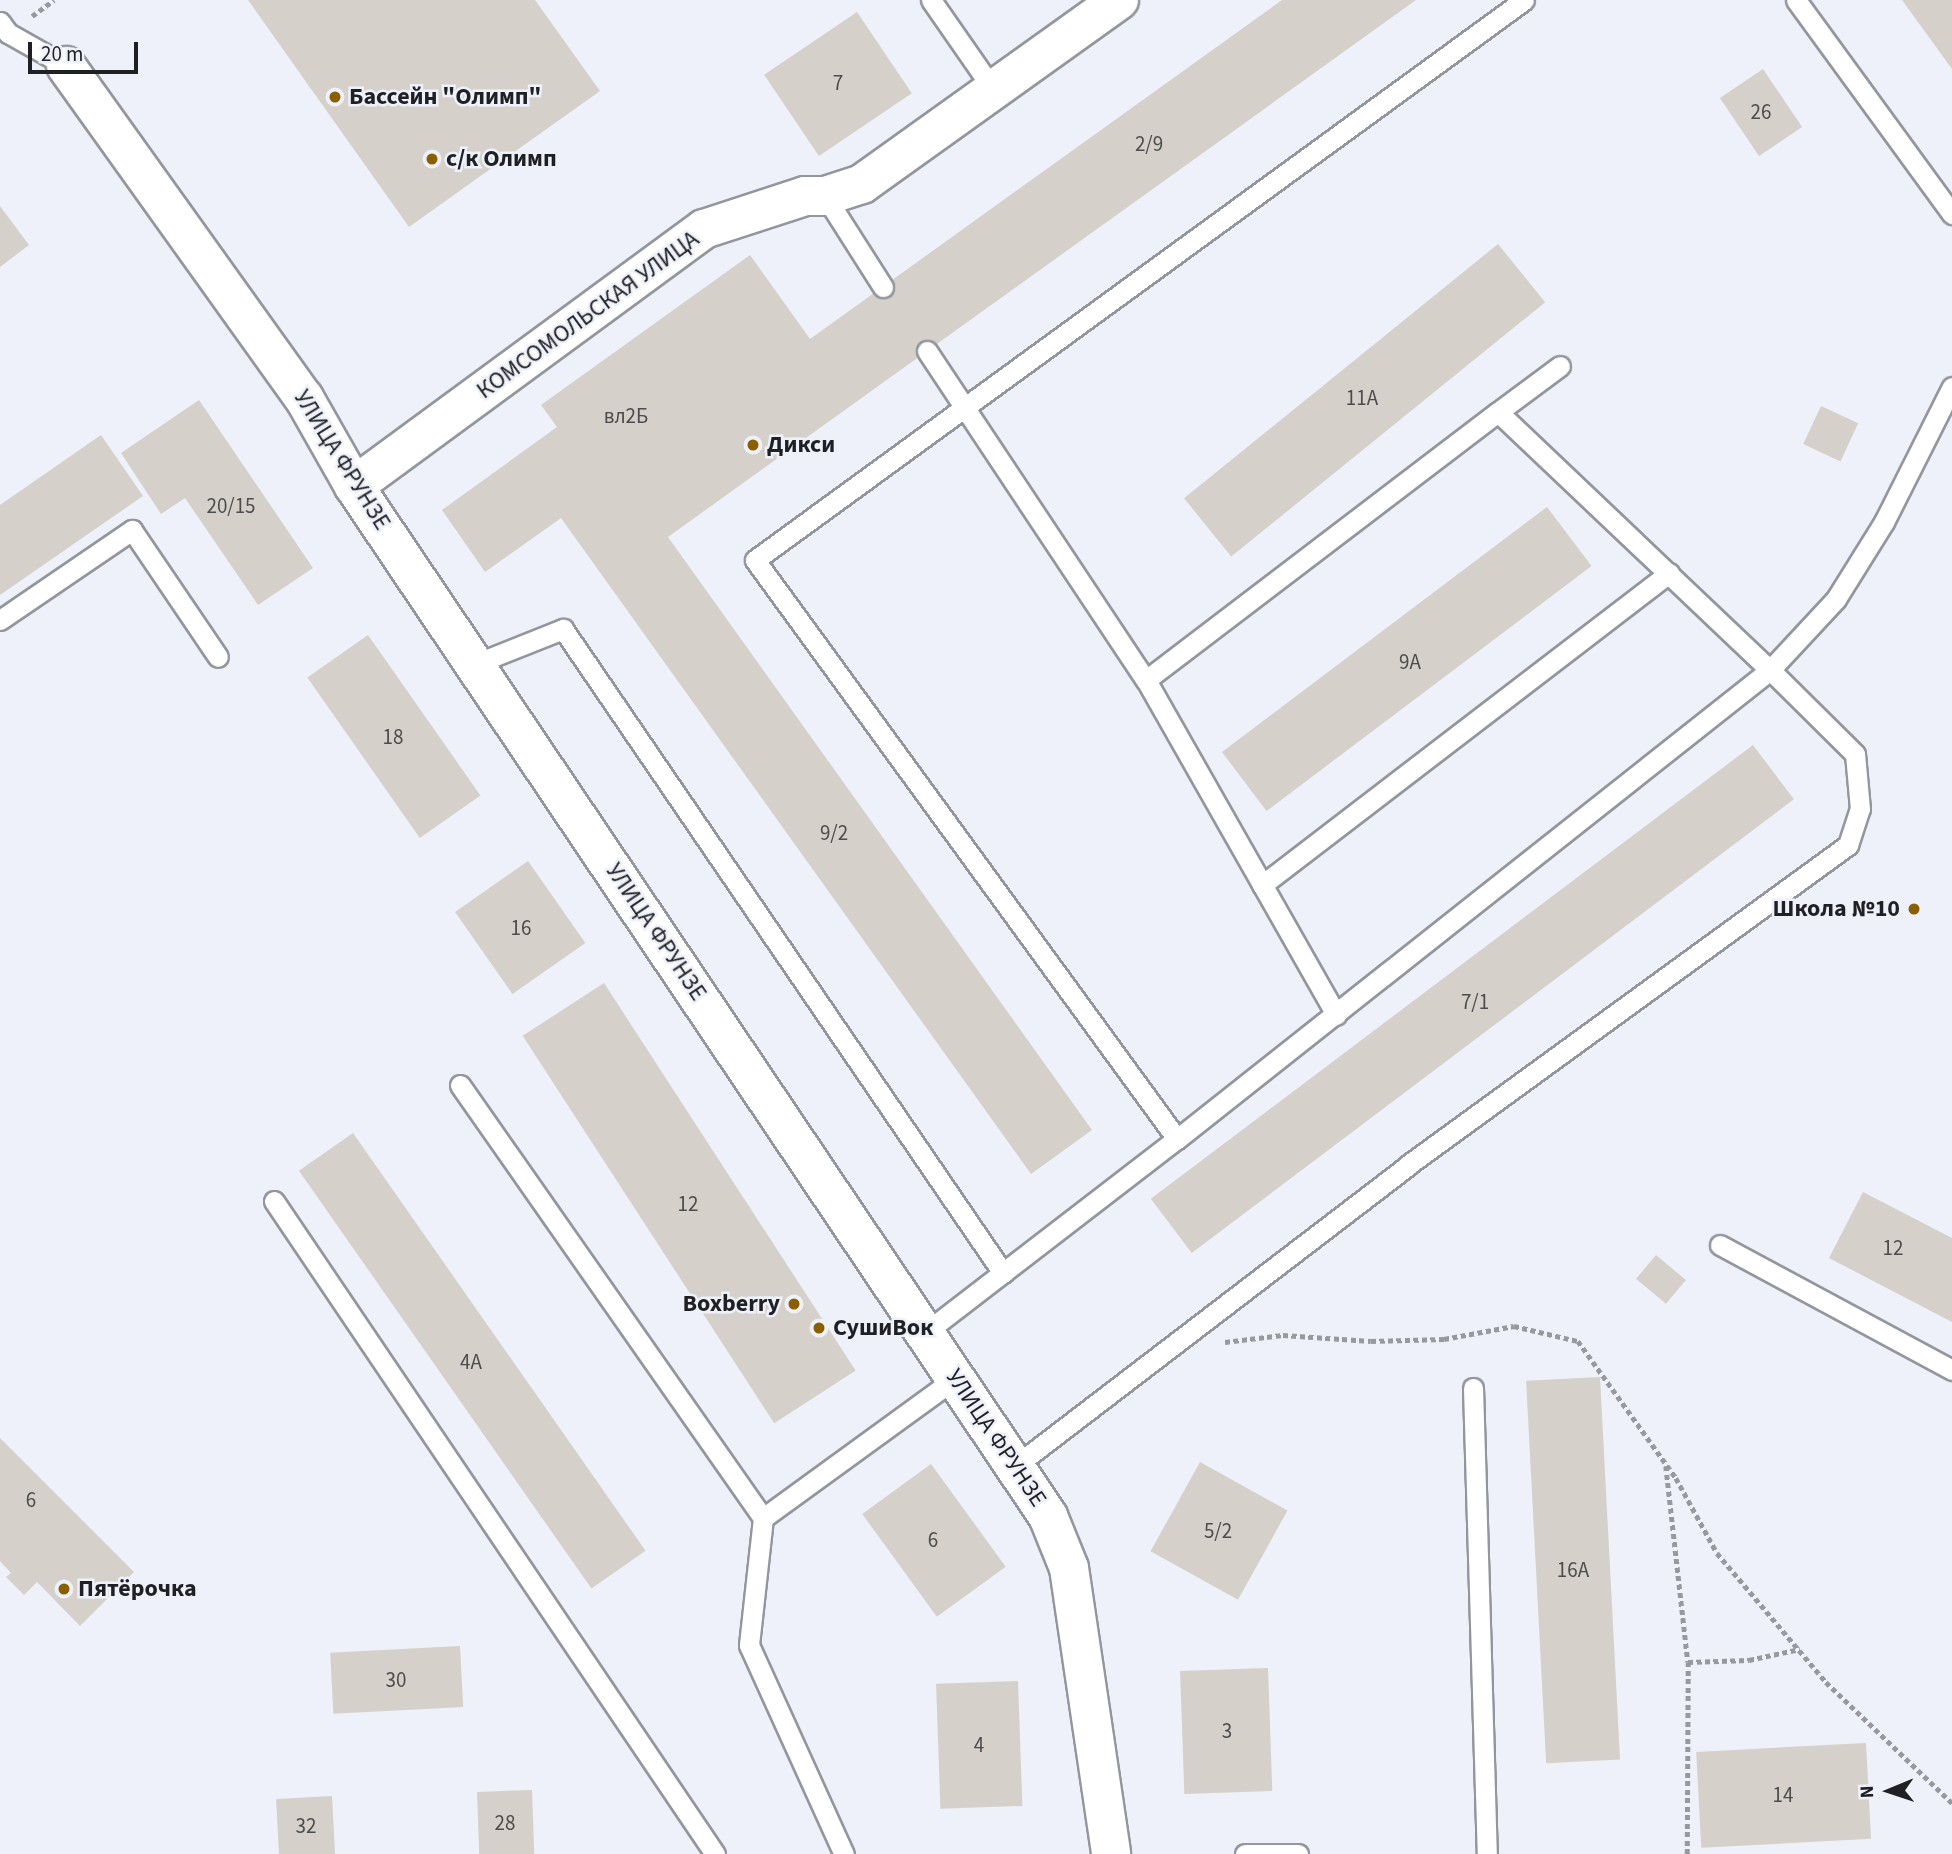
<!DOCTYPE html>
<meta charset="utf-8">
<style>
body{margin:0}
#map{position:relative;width:1952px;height:1854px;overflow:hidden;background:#eef1f9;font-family:"Source Sans 3",sans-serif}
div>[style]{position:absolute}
.building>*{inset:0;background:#d5d0c9;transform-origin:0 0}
.path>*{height:4.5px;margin-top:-2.25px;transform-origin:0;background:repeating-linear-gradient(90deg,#97999f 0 5px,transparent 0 8.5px)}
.roads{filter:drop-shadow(2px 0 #93969d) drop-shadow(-2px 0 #93969d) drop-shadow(0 2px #93969d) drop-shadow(0 -2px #93969d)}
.service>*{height:19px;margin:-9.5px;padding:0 9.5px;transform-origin:9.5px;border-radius:9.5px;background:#fff}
.minor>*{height:38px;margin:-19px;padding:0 19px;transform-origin:19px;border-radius:19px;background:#fff}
.dots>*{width:19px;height:19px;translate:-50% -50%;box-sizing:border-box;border:4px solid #eef1f9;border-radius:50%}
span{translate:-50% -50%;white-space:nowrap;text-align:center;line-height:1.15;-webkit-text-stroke:5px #eef1f9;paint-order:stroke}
.number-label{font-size:21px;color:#4c4c4c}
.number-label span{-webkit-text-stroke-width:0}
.poi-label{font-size:24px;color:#1f2023;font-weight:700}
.left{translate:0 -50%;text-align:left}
.right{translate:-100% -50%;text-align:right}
.street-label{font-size:24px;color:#1f2023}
.north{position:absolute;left:1854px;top:1756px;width:70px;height:70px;-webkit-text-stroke:5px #eef1f9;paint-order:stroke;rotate:268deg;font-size:19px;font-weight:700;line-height:28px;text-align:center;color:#1f2023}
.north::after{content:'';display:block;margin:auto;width:24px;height:32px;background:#1f2023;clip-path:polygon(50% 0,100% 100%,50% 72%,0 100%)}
.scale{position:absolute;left:28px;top:42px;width:110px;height:32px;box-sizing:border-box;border:4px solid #1f2023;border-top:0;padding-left:9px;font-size:21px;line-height:24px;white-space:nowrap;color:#1f2023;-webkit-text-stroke:5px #eef1f9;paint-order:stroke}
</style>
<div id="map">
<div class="building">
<i style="clip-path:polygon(248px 0,535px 0,600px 91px,409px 227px)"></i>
<i style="clip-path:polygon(1282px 0,1416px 0,668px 537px,1092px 1130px,1031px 1174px,561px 518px,485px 572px,442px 510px,557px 427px,541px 405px,750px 255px,810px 339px)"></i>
<i style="clip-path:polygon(1902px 0,1952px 0,1952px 69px)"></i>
<i style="left:857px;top:12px;width:98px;height:112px;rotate:56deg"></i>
<i style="left:1763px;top:69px;width:70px;height:52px;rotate:56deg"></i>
<i style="clip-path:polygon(0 206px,29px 245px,0 267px)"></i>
<i style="left:1498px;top:244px;width:75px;height:404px;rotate:51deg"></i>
<i style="clip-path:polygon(199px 400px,313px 568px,258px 605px,185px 498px,161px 514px,121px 453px)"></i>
<i style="left:1821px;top:406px;width:41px;height:42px;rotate:25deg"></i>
<i style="clip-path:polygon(101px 435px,143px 496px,0 595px,0 505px)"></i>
<i style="left:1547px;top:507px;width:74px;height:407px;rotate:53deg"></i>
<i style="left:368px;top:635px;width:196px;height:74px;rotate:55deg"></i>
<i style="left:1753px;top:745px;width:68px;height:754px;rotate:53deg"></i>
<i style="left:528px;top:861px;width:100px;height:89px;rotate:55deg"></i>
<i style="left:604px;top:983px;width:462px;height:97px;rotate:57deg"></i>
<i style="left:353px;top:1133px;width:510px;height:66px;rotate:55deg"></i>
<i style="clip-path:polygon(1863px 1192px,1952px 1238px,1952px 1322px,1829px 1258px)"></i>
<i style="left:1656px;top:1255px;width:39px;height:31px;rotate:40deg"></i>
<i style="left:1600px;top:1377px;width:383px;height:74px;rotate:87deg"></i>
<i style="clip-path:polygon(0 1438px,134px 1572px,80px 1626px,37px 1582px,24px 1595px,6px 1577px,11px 1573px,0 1561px)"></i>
<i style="left:1200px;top:1462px;width:100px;height:102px;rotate:29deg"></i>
<i style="left:931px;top:1464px;width:127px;height:85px;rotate:54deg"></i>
<i style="left:460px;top:1646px;width:61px;height:130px;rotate:87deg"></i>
<i style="left:1268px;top:1668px;width:123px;height:88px;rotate:88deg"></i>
<i style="left:1018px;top:1681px;width:125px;height:82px;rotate:88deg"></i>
<i style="left:1866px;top:1743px;width:96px;height:170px;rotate:87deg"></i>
<i style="left:532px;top:1790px;width:64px;height:55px;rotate:88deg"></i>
<i style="left:332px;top:1796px;width:58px;height:56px;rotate:87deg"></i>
</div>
<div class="path">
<i style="left:32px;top:16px;width:27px;rotate:-36deg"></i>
<i style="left:1225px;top:1342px;width:58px;rotate:-6.9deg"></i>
<i style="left:1283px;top:1335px;width:88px;rotate:3.9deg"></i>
<i style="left:1371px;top:1341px;width:73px;rotate:-1.6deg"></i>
<i style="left:1444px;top:1339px;width:71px;rotate:-10.5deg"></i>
<i style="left:1514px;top:1326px;width:66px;rotate:13.2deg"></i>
<i style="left:1578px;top:1341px;width:168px;rotate:54.4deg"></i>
<i style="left:1676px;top:1478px;width:85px;rotate:61.3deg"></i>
<i style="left:1717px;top:1553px;width:169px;rotate:49.8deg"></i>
<i style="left:1826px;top:1682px;width:175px;rotate:43.8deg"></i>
<i style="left:1666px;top:1466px;width:197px;rotate:83.6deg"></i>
<i style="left:1688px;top:1662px;width:61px;rotate:-1.9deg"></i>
<i style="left:1749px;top:1660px;width:52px;rotate:-12.2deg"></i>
<i style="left:1687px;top:1854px;width:192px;rotate:-89.7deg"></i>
</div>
<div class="roads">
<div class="service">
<i style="left:931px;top:0;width:112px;rotate:55.2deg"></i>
<i style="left:1796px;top:0;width:265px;rotate:53.9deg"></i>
<i style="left:0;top:22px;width:14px;rotate:54deg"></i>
<i style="left:8px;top:33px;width:67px;rotate:29.6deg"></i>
<i style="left:825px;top:196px;width:108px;rotate:57.5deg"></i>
<i style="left:927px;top:351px;width:395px;rotate:56.4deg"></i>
<i style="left:1146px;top:680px;width:385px;rotate:60.4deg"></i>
<i style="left:1498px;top:412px;width:77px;rotate:-36.6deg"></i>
<i style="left:0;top:620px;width:160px;rotate:-34.3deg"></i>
<i style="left:132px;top:530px;width:153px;rotate:55.9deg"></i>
<i style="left:475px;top:664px;width:95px;rotate:-21.7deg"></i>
<i style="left:563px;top:629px;width:780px;rotate:55.66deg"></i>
<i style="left:1146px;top:680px;width:442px;rotate:-37.3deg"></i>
<i style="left:1498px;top:412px;width:375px;rotate:43.5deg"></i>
<i style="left:1770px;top:670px;width:756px;rotate:141.66deg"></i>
<i style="left:1262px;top:885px;width:513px;rotate:-37.47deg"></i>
<i style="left:460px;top:1085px;width:528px;rotate:55.02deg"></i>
<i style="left:763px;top:1518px;width:238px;rotate:-36deg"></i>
<i style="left:274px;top:1201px;width:788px;rotate:55.97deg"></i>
<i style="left:1720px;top:1245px;width:264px;rotate:28.3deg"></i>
<i style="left:926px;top:1332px;width:317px;rotate:-37.6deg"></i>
<i style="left:1177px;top:1139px;width:716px;rotate:-126.09deg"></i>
<i style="left:755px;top:560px;width:951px;rotate:-36.06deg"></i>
<i style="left:1473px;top:1388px;width:466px;rotate:88.3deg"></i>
<i style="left:1015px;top:1466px;width:495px;rotate:-37.4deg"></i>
<i style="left:1408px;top:1165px;width:544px;rotate:-36.03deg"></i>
<i style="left:1848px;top:845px;width:38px;rotate:-72deg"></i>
<i style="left:1860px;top:809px;width:55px;rotate:-95.2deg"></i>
<i style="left:1855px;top:754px;width:120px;rotate:-135.3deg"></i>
<i style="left:1770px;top:670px;width:97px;rotate:-47.1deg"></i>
<i style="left:1836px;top:599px;width:91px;rotate:-58.1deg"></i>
<i style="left:1884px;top:522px;width:151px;rotate:-63.3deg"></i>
<i style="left:763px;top:1518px;width:128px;rotate:96.3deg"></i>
<i style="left:749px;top:1645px;width:230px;rotate:65.6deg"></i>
<i style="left:1245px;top:1854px;width:53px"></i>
</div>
<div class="minor">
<i style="left:66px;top:66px;width:408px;rotate:54.4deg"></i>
<i style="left:304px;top:398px;width:101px;rotate:60.4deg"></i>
<i style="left:354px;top:486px;width:1242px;rotate:56.03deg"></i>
<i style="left:1048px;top:1516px;width:56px;rotate:68deg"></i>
<i style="left:1069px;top:1568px;width:289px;rotate:81.6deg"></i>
<i style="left:354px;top:486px;width:434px;rotate:-36.3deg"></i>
<i style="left:704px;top:229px;width:106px;rotate:-18.1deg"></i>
<i style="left:805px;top:196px;width:20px"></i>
<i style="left:825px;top:196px;width:39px;rotate:-18deg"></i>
<i style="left:862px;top:184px;width:316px;rotate:-35.6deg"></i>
</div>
</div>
<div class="dots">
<i style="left:335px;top:97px;background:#8a5f00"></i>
<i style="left:432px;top:159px;background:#8a5f00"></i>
<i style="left:753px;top:445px;background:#8a5f00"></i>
<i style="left:1914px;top:909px;background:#8a5f00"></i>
<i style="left:794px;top:1304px;background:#8a5f00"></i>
<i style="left:819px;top:1328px;background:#8a5f00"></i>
<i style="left:64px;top:1589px;background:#8a5f00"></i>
</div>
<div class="number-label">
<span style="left:838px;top:83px">7</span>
<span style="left:1761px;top:112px">26</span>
<span style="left:1149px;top:144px">2/9</span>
<span style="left:1362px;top:398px">11А</span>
<span style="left:626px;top:416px">вл2Б</span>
<span style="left:231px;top:506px">20/15</span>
<span style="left:1410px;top:662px">9А</span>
<span style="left:393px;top:737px">18</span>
<span style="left:834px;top:833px">9/2</span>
<span style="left:521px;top:928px">16</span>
<span style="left:1475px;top:1002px">7/1</span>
<span style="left:688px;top:1204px">12</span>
<span style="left:1893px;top:1248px">12</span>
<span style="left:471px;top:1362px">4А</span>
<span style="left:31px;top:1500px">6</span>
<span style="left:1218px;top:1531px">5/2</span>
<span style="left:933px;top:1540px">6</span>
<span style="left:1573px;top:1570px">16А</span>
<span style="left:396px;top:1680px">30</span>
<span style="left:1227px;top:1731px">3</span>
<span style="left:979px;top:1745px">4</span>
<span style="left:1783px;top:1795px">14</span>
<span style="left:505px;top:1823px">28</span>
<span style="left:306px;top:1826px">32</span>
</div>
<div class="poi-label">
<span class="left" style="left:349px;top:97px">Бассейн "Олимп"</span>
<span class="left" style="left:446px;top:159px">с/к Олимп</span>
<span class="left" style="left:767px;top:445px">Дикси</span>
<span class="right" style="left:1900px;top:909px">Школа №10</span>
<span class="right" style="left:780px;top:1304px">Boxberry</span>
<span class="left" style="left:833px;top:1328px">СушиВок</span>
<span class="left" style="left:78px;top:1589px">Пятёрочка</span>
</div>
<div class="street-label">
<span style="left:588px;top:315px;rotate:-36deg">КОМСОМОЛЬСКАЯ УЛИЦА</span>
<span style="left:342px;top:460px;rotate:58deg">УЛИЦА ФРУНЗЕ</span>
<span style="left:656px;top:932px;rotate:56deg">УЛИЦА ФРУНЗЕ</span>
<span style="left:996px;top:1438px;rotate:56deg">УЛИЦА ФРУНЗЕ</span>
</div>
<div class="north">N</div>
<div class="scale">20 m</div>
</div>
